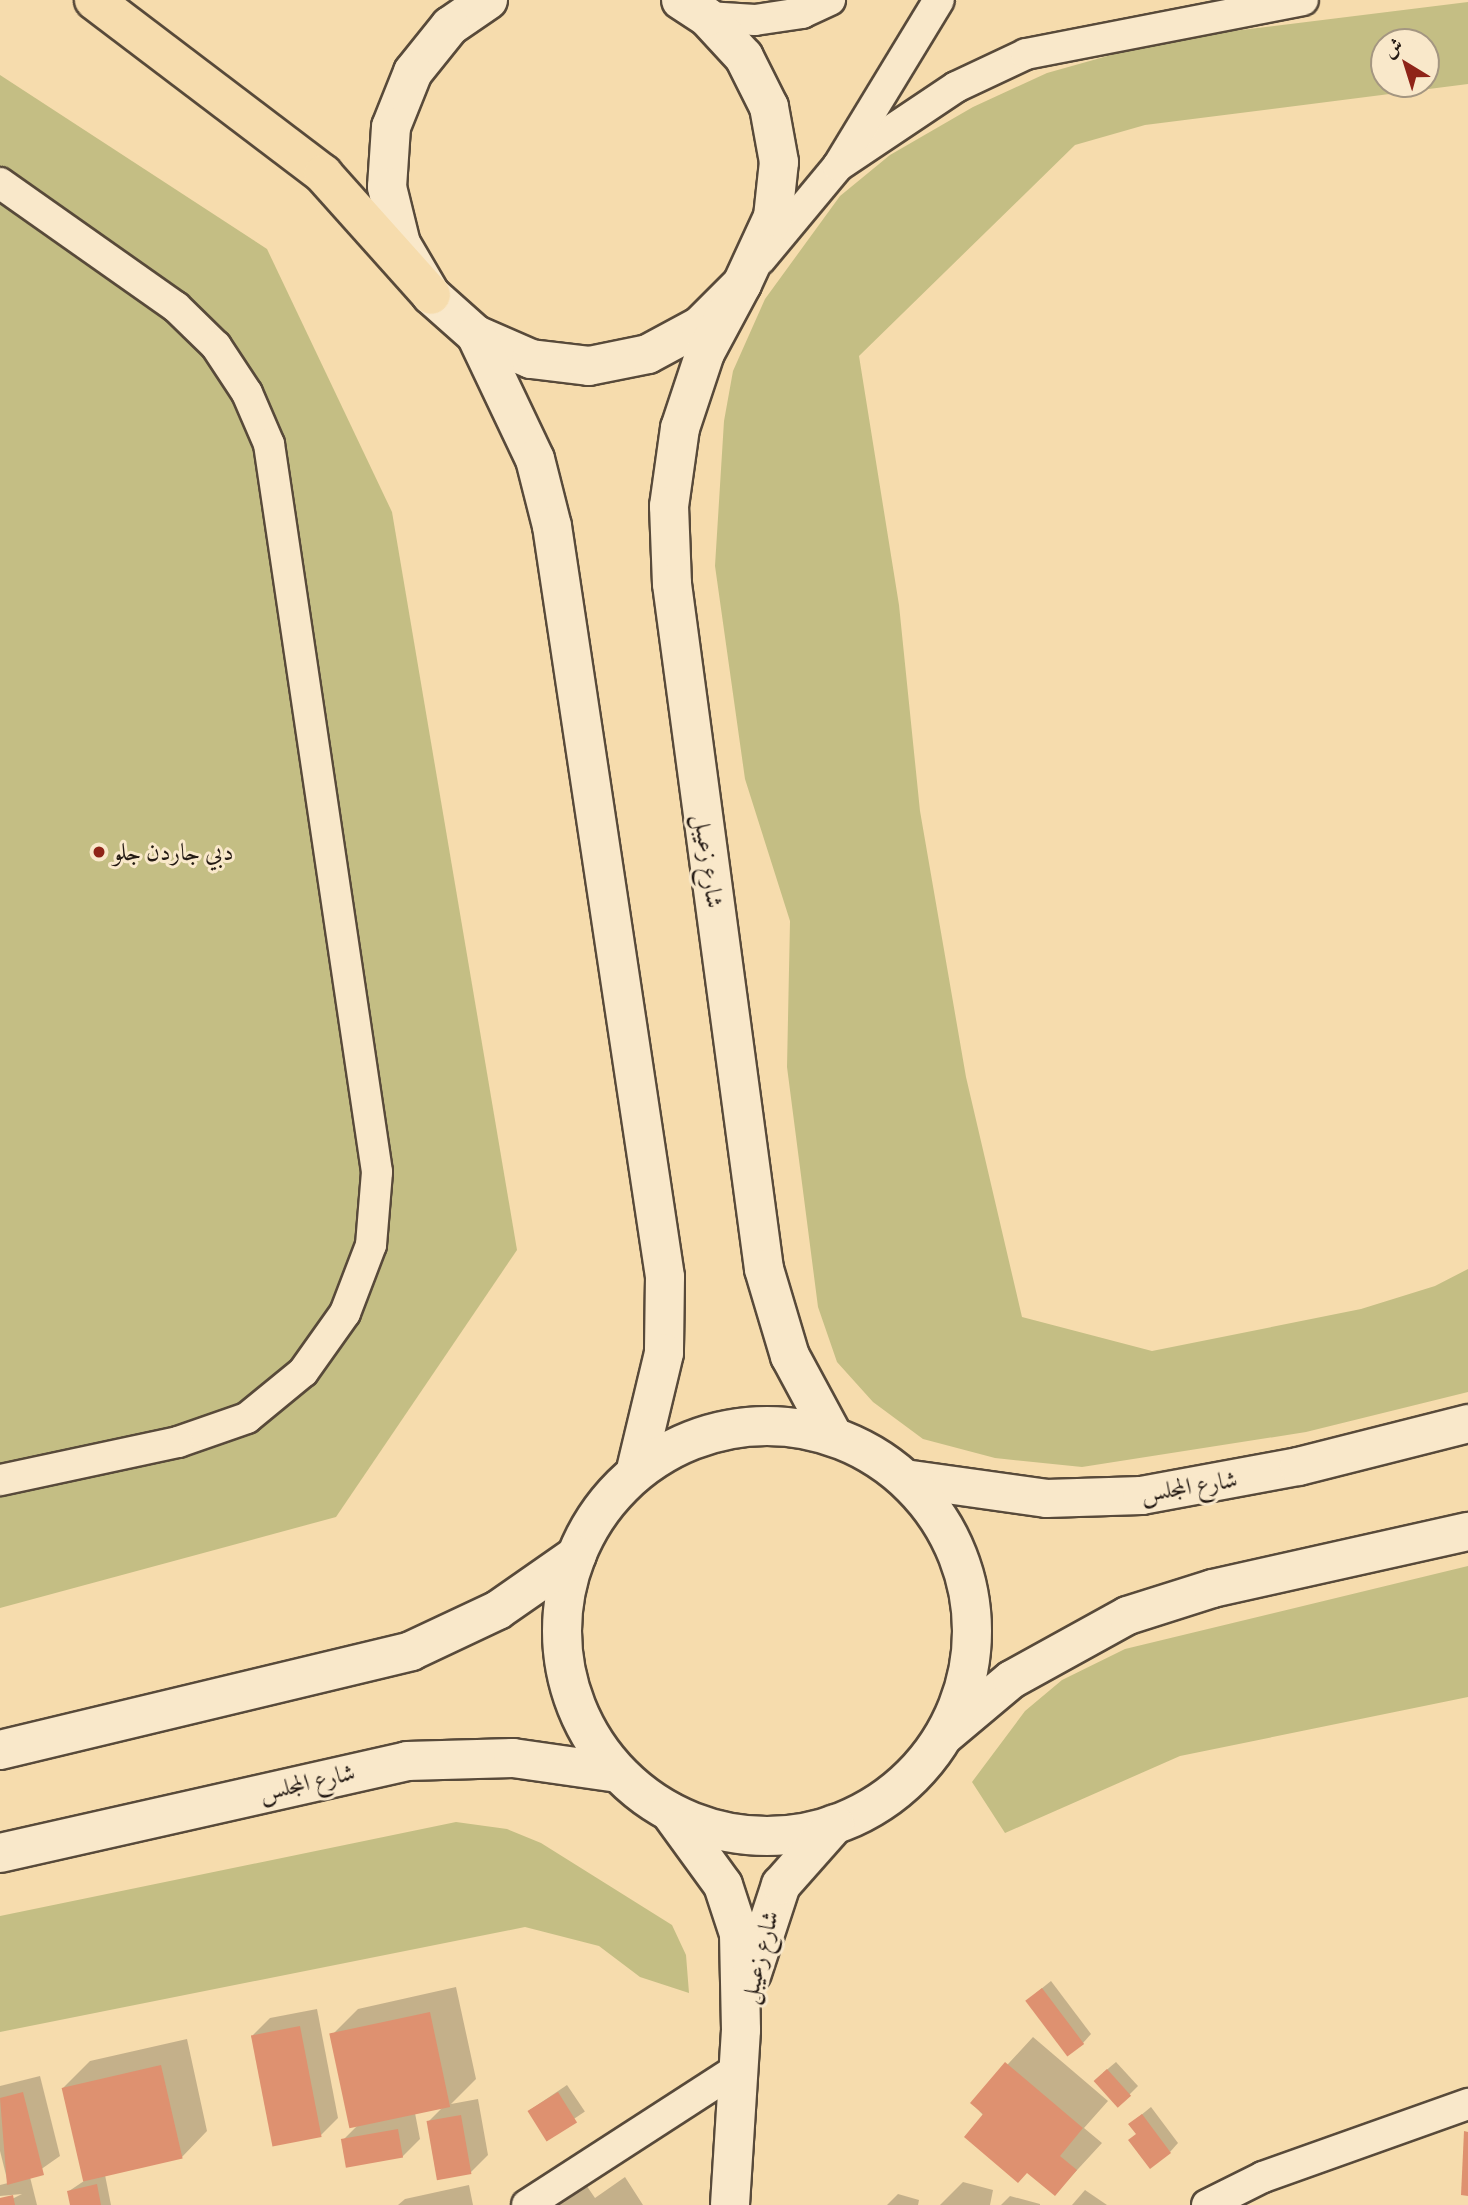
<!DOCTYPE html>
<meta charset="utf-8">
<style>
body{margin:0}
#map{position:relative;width:1468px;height:2205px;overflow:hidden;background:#f6dcad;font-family:"EB Garamond",Amiri,serif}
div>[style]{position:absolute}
.green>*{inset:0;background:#c4be84}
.shadow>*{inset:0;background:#0003;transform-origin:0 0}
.building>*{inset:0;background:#de9170;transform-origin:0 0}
.roads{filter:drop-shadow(2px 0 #584a3a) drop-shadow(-2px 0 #584a3a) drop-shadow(0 2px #584a3a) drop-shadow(0 -2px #584a3a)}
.minor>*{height:30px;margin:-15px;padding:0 15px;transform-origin:15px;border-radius:15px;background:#f9e8ca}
.tertiary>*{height:37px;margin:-18.5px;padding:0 18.5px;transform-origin:18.5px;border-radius:18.5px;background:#f9e8ca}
.secondary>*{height:38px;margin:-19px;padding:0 19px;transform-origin:19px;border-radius:19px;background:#f9e8ca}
.secondary>.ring{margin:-19px;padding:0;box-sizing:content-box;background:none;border:38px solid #f9e8ca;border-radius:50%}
.motorway>*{height:38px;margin:-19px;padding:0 19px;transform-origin:19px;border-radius:19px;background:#f6dcad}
.dots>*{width:19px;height:19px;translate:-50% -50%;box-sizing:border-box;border:4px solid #f9e8ca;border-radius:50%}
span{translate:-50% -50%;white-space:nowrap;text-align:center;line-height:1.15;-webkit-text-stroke:6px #f9e8ca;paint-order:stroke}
.poi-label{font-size:24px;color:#241a14}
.left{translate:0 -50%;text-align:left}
.street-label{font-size:24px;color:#241a14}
.north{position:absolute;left:1370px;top:28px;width:70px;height:70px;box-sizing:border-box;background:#f9e8ca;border:2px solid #a49681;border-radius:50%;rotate:322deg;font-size:19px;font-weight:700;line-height:28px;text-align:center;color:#241a14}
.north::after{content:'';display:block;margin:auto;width:24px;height:32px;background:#8f2418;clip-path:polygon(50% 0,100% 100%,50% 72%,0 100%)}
</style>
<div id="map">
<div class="green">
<i style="clip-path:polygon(evenodd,1468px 2px,1468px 84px,1145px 125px,1075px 145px,859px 356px,899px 605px,920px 811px,966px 1077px,1022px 1317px,1152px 1351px,1361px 1309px,1435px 1286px,1468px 1269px,1468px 1392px,1306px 1432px,1082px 1467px,995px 1458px,923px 1439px,873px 1402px,837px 1362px,818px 1307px,787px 1067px,790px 921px,745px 779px,715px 566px,724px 421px,733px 371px,765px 299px,840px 196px,890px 155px,973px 107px,1047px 73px,1168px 39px,1468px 2px,1384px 42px,1426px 42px,1426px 84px,1384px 84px,1384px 42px)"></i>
<i style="clip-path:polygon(0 75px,267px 249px,392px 512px,517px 1250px,336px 1517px,0 1608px)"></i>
<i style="clip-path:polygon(1468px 1566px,1468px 1697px,1180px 1756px,1005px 1833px,972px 1782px,1025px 1711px,1062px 1680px,1125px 1649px)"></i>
<i style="clip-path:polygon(456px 1822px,507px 1829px,541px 1843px,672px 1925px,686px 1955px,689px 1993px,640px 1977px,599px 1946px,525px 1927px,0 2032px,0 1916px)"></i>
</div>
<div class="shadow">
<i style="clip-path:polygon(1051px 1981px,1091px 2034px,1083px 2043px,1036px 1993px)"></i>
<i style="clip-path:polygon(456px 1987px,476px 2079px,451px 2104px,478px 2099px,488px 2155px,470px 2173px,428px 2122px,444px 2106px,415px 2113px,420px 2139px,402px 2157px,343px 2140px,357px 2126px,332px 2035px,358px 2009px)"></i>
<i style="clip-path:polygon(317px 2009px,338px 2118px,320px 2136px,253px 2035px,270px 2018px)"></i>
<i style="clip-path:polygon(1033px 2037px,1108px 2101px,1084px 2128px,1102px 2143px,1055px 2194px,972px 2103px)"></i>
<i style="clip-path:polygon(187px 2039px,207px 2131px,181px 2158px,105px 2175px,111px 2205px,72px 2205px,69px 2191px,84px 2181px,63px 2088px,90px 2061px)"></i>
<i style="clip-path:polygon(1116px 2062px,1138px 2086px,1129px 2095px,1103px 2073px)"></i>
<i style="clip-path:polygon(40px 2076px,60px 2156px,30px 2177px,37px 2205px,0 2205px,22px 2194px,0 2196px,0 2185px,8px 2183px,0 2151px,0 2086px)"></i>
<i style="left:567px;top:2085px;width:32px;height:46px;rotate:56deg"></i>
<i style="clip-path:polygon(1151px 2107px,1178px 2143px,1170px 2152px,1130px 2124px)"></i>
<i style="clip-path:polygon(625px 2177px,643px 2205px,542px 2205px,582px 2179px,595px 2198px)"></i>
<i style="clip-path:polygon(963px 2182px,993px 2190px,990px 2205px,940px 2205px)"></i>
<i style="clip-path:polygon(469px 2185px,473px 2205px,398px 2205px,405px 2199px)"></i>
<i style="clip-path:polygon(1085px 2190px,1107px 2205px,1072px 2205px)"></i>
<i style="clip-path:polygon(898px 2194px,919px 2200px,918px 2205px,887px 2205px)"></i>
<i style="clip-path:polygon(1010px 2196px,1040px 2204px,1040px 2205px,1001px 2205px)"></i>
</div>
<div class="building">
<i style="left:1042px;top:1988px;width:70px;height:21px;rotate:53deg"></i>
<i style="left:430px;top:2012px;width:97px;height:103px;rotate:78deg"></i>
<i style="left:300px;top:2026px;width:113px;height:50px;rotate:79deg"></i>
<i style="clip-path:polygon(1005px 2062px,1083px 2128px,1060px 2156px,1077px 2170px,1055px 2196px,1027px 2173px,1018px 2183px,964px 2137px,983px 2114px,970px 2103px)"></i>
<i style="left:161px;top:2065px;width:96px;height:102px;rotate:77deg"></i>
<i style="left:1107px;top:2069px;width:36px;height:18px;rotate:48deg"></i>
<i style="clip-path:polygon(23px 2092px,44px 2175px,7px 2185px,0 2098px)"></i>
<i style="left:558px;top:2092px;width:36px;height:36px;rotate:58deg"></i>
<i style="clip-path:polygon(1142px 2114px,1171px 2153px,1150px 2169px,1128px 2140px,1136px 2134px,1128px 2124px)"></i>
<i style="left:461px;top:2115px;width:60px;height:35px;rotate:80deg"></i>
<i style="left:398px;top:2129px;width:29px;height:58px;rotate:80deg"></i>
<i style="clip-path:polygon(1464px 2131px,1468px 2132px,1468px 2196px,1461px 2195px)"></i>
<i style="clip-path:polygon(97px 2184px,101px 2205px,70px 2205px,67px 2191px)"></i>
<i style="clip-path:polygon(13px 2195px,15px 2205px,0 2205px,0 2198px)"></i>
</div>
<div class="roads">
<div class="minor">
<i style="left:707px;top:17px;width:48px;rotate:3.6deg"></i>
<i style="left:755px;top:20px;width:48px;rotate:-8.5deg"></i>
<i style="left:802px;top:13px;width:31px;rotate:-25deg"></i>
<i style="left:838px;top:166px;width:142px;rotate:-33.8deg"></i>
<i style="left:956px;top:87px;width:77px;rotate:-25.2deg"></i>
<i style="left:1026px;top:54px;width:282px;rotate:-11deg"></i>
<i style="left:0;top:183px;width:215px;rotate:35.2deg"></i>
<i style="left:176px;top:307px;width:56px;rotate:44.3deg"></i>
<i style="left:216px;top:346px;width:56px;rotate:56.6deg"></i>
<i style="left:247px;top:393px;width:56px;rotate:66.7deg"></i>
<i style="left:269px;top:444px;width:736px;rotate:81.56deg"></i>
<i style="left:377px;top:1172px;width:73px;rotate:94.7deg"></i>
<i style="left:371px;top:1245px;width:73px;rotate:110.9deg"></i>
<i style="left:345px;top:1313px;width:72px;rotate:125.4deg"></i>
<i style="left:303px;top:1372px;width:72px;rotate:140.6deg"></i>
<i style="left:247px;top:1418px;width:73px;rotate:160.8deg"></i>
<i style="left:178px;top:1442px;width:182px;rotate:167.9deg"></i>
<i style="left:760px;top:260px;width:122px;rotate:-50.3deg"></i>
<i style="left:838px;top:166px;width:194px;rotate:-58.7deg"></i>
<i style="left:527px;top:2205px;width:252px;rotate:-32.9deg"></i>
<i style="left:1207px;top:2205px;width:63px;rotate:-26.6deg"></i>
<i style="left:1263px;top:2177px;width:218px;rotate:-19.6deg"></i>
</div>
<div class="tertiary">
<i style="left:904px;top:1478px;width:143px;rotate:8deg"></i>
<i style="left:1046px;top:1498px;width:95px;rotate:-1.8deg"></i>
<i style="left:1141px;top:1495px;width:160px;rotate:-10.5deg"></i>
<i style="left:1298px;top:1466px;width:175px;rotate:-14.2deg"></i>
<i style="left:943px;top:1736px;width:89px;rotate:-40deg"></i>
<i style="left:1011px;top:1679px;width:132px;rotate:-28.9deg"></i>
<i style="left:1127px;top:1615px;width:89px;rotate:-17.6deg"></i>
<i style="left:1212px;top:1588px;width:262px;rotate:-12.6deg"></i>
</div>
<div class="secondary">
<i style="left:488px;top:0;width:46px;rotate:145.6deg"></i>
<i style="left:450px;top:26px;width:59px;rotate:128.8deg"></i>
<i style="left:413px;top:72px;width:59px;rotate:111.8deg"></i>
<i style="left:391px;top:127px;width:60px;rotate:93.8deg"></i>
<i style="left:387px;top:187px;width:59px;rotate:76.2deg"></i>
<i style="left:401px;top:244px;width:59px;rotate:59.5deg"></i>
<i style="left:431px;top:295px;width:60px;rotate:41.6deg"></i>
<i style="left:476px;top:335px;width:60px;rotate:23.6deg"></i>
<i style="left:531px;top:359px;width:58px;rotate:6.9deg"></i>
<i style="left:589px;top:366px;width:60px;rotate:-11.5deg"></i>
<i style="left:648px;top:354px;width:59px;rotate:-28.3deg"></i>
<i style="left:700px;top:326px;width:59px;rotate:-45deg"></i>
<i style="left:742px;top:284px;width:74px;rotate:-65.2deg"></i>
<i style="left:773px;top:217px;width:55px;rotate:-83.8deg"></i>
<i style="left:779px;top:162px;width:56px;rotate:-100.3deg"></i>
<i style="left:769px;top:107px;width:56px;rotate:-116.6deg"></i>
<i style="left:744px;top:57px;width:54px;rotate:-132.8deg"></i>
<i style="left:707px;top:17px;width:31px;rotate:-147deg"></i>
<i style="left:742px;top:284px;width:78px;rotate:118.2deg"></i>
<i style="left:705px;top:353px;width:79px;rotate:108.4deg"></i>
<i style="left:680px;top:428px;width:79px;rotate:98deg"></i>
<i style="left:669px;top:506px;width:78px;rotate:87.8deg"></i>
<i style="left:672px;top:584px;width:691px;rotate:82.35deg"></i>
<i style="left:764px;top:1269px;width:91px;rotate:73.4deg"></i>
<i style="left:790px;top:1356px;width:91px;rotate:61.7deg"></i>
<i style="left:476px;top:335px;width:137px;rotate:64.6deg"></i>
<i style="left:535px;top:459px;width:69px;rotate:75.8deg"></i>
<i style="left:552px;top:526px;width:759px;rotate:81.44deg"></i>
<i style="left:665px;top:1277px;width:76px;rotate:90.8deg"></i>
<i style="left:664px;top:1353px;width:124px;rotate:103.5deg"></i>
<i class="ring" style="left:562px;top:1426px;width:372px;height:372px"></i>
<i style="left:0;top:1750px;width:423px;rotate:-13.5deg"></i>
<i style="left:411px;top:1651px;width:96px;rotate:-25.2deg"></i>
<i style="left:498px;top:1610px;width:96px;rotate:-34.8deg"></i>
<i style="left:670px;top:1812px;width:90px;rotate:54deg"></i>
<i style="left:723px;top:1885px;width:52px;rotate:71.9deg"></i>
<i style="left:739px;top:1934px;width:96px;rotate:88.8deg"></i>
<i style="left:741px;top:2030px;width:175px;rotate:93.6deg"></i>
<i style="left:0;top:1853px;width:417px;rotate:-12.7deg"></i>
<i style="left:407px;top:1761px;width:106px;rotate:-1.6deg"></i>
<i style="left:513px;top:1758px;width:106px;rotate:8.1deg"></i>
<i style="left:752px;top:1973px;width:93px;rotate:-71.8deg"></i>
<i style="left:781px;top:1885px;width:81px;rotate:-48.5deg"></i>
</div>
<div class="motorway">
<i style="left:94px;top:0;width:288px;rotate:37.2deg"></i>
<i style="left:323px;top:174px;width:162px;rotate:48.2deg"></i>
</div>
</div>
<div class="dots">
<i style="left:99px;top:852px;background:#8f2418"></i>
</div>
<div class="poi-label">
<span class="left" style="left:113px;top:852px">دبي جاردن جلو</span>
</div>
<div class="street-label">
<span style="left:709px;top:861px;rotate:82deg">شارع زعيبل</span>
<span style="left:1189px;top:1486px;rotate:-9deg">شارع المجلس</span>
<span style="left:307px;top:1782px;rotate:-13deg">شارع المجلس</span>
<span style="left:759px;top:1957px;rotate:-76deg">شارع زعيبل</span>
</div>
<div class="north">ش</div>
</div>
